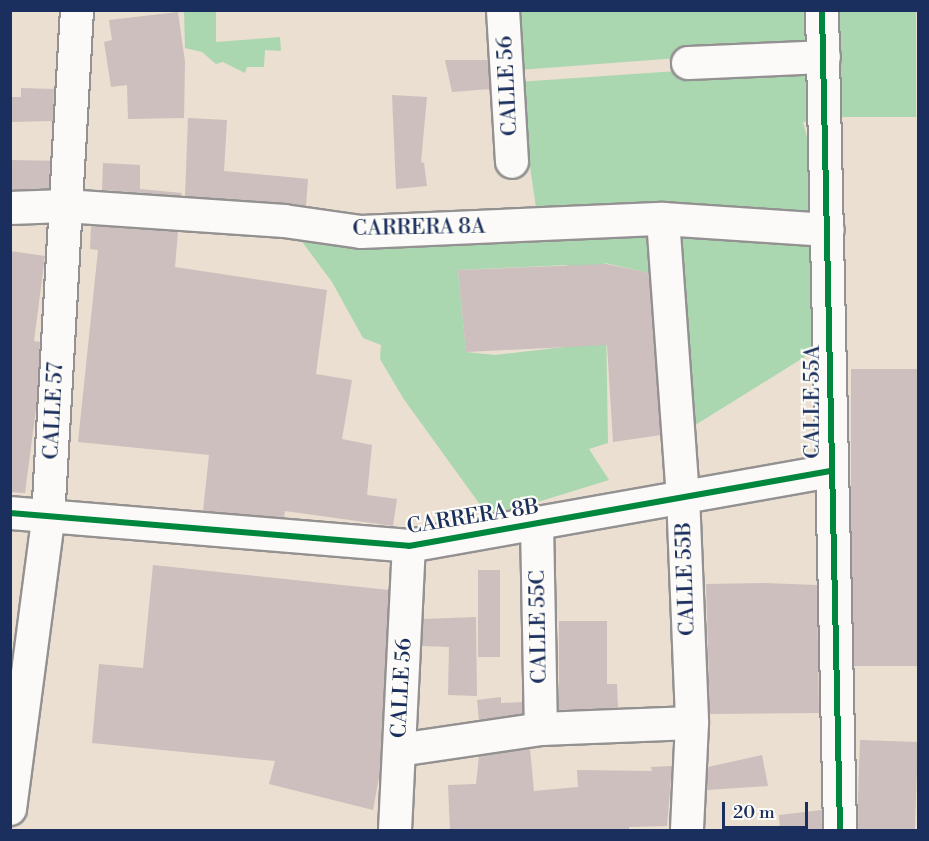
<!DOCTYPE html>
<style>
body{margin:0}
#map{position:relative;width:929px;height:841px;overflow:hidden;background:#eadfd0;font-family:"Libre Bodoni",serif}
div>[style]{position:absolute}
.green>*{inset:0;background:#aad6b0;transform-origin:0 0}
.building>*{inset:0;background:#ccbfbd;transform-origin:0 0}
.roads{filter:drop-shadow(2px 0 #939191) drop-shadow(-2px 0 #939191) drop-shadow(0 2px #939191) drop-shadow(0 -2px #939191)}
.minor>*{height:32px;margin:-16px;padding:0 16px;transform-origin:16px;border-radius:16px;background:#fcfaf8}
.cycleway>*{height:6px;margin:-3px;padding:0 3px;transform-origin:3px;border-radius:3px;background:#00873e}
span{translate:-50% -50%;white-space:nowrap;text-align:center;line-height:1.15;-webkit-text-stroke:4.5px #fdfcf7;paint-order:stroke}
.street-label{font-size:21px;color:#1b2f5e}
.frame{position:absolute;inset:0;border:12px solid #1b2f5e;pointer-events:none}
.scale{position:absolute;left:722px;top:802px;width:86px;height:27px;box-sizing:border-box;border:3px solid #1b2f5e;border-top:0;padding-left:8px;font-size:18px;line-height:21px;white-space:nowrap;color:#1b2f5e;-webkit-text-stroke:4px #fdfcf7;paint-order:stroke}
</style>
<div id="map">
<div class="green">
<i style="clip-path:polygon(184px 11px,216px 11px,216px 42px,280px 37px,281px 51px,265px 50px,264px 67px,247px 67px,245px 73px,223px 62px,216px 64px,202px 52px,185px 48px)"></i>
<i style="clip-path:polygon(513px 11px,809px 11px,810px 48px,519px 70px)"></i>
<i style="left:827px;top:11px;width:89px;height:106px"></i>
<i style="clip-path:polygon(evenodd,821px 61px,823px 119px,803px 122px,825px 207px,827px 343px,676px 437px,657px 275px,605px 263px,608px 443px,589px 449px,609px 480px,489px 517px,403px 398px,380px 359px,381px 345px,363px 338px,332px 282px,297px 235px,306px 242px,327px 242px,537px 215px,518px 82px,821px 61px,567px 265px,573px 346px,495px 355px,466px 352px,458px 270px,567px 265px)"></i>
</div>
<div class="building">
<i style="clip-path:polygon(178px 12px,185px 62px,184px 118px,128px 119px,127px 85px,111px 87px,104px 42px,112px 40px,109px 20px)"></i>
<i style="clip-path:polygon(445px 60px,488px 60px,490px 89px,452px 92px)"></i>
<i style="clip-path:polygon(21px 88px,54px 89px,53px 121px,10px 122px,10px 97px,21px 97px)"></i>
<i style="clip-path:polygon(392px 95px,427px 97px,421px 162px,424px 163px,427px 186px,396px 189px)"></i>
<i style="clip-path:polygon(188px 118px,227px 120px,224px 171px,308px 179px,306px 206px,185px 196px)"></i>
<i style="left:10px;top:160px;width:40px;height:30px;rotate:1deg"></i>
<i style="clip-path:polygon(103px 163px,140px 165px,140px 189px,182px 193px,181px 196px,102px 190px)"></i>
<i style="clip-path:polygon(91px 226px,178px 232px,175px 267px,327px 290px,316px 374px,352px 380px,342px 439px,372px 445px,367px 495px,397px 499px,393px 526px,285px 511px,284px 518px,203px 511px,209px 455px,78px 442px,98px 250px,90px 249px)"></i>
<i style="clip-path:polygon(10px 251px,45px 256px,34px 341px,40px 342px,37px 401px,25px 493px,10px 492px)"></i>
<i style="clip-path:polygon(606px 264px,649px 273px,661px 435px,613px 442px,607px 345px,466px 352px,458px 270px)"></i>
<i style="left:851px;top:369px;width:67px;height:297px"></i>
<i style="clip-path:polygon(153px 565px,389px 590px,380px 772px,373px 810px,269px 784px,275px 761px,92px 743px,99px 664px,143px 668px)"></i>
<i style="left:478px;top:570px;width:22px;height:87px"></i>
<i style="clip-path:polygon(764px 583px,817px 585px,819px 713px,710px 714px,706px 584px)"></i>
<i style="clip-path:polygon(476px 617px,477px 696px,448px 695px,449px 647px,422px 646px,423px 619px)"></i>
<i style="clip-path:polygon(559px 621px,607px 621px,607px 684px,617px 684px,618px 708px,559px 710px)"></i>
<i style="clip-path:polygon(501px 697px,501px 703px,522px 702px,523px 714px,479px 720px,477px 700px)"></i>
<i style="left:860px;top:740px;width:58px;height:91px;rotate:2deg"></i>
<i style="clip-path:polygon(530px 749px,534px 791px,578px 787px,577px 770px,652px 771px,651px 767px,672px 766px,667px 826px,629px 827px,629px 831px,450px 831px,448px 785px,476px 784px,479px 756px)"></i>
<i style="clip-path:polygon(762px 755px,768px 786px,707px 790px,708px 767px)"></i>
<i style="clip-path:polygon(822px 810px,822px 831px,780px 831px,779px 815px)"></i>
</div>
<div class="roads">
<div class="minor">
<i style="left:503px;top:10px;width:152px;rotate:86.6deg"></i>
<i style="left:822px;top:10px;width:820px;rotate:88.74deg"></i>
<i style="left:688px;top:63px;width:136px;rotate:-2.5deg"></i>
<i style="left:10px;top:208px;width:55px;rotate:-2.1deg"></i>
<i style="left:65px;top:206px;width:220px;rotate:3.9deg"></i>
<i style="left:284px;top:221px;width:78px;rotate:8.1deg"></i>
<i style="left:361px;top:232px;width:302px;rotate:-2.5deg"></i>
<i style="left:663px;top:219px;width:165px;rotate:3.8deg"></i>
<i style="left:663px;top:219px;width:277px;rotate:85.9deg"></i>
<i style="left:683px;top:495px;width:228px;rotate:87.7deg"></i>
<i style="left:692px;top:723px;width:107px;rotate:92.7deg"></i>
<i style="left:10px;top:513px;width:400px;rotate:4.7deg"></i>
<i style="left:409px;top:546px;width:428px;rotate:-10.1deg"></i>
<i style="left:537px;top:524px;width:205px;rotate:88.9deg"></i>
<i style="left:399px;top:750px;width:144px;rotate:-8.4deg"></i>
<i style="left:541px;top:729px;width:151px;rotate:-2.3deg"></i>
<i style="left:10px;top:809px;width:292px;rotate:-82.5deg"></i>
<i style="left:48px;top:519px;width:510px;rotate:-86.74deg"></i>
<i style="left:395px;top:830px;width:284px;rotate:-87.2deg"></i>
</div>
</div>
<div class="cycleway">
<i style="left:822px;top:10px;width:820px;rotate:88.74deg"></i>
<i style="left:10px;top:513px;width:400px;rotate:4.7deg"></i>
<i style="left:409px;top:546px;width:428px;rotate:-10.1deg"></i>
</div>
<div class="street-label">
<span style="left:508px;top:86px;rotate:-93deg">CALLE 56</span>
<span style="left:419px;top:228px;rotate:-1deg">CARRERA 8A</span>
<span style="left:813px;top:402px;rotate:-90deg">CALLE 55A</span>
<span style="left:54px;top:411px;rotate:-87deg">CALLE 57</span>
<span style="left:473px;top:517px;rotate:-9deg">CARRERA 8B</span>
<span style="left:686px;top:579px;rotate:-92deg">CALLE 55B</span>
<span style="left:539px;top:627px;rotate:-91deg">CALLE 55C</span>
<span style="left:402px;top:688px;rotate:-87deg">CALLE 56</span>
</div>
<div class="frame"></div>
<div class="scale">20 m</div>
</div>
